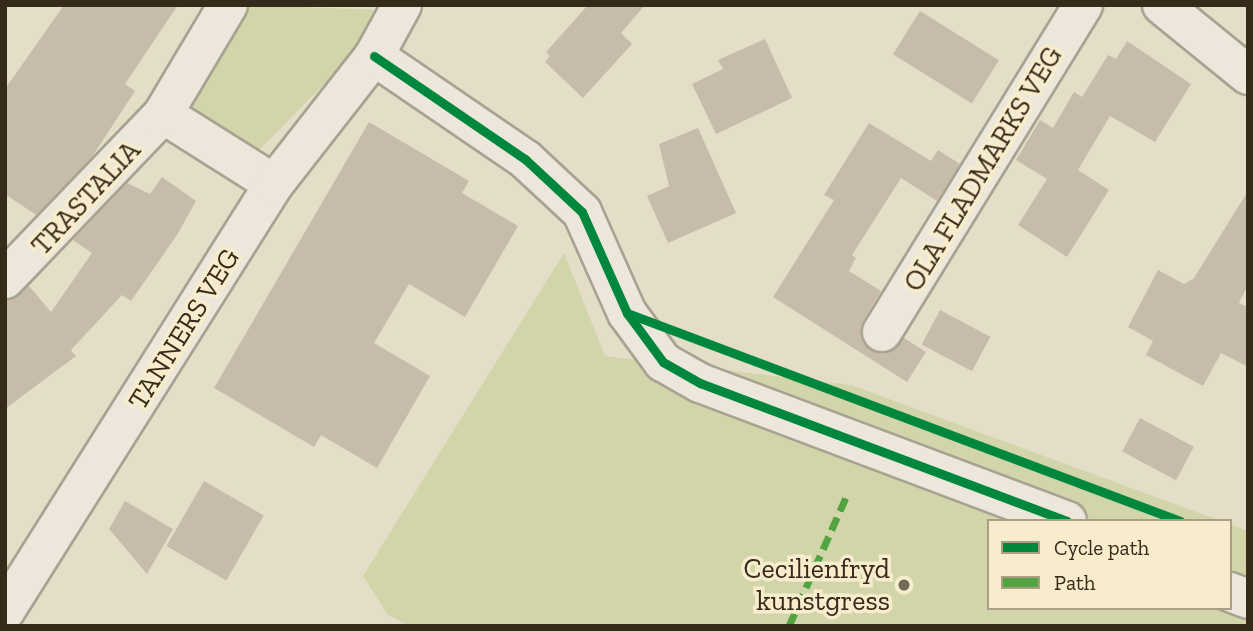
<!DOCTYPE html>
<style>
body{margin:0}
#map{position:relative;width:1253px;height:631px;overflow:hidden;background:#e4dec8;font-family:"Zilla Slab",serif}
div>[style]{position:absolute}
.green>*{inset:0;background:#d2d5a9}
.building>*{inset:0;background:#c7bba9;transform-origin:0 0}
.roads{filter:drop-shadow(2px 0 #a8a292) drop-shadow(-2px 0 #a8a292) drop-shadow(0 2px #a8a292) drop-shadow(0 -2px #a8a292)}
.minor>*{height:38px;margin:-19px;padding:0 19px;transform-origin:19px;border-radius:19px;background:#ece7da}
.quiet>*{height:7px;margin-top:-3.5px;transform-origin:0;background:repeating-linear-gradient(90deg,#53a440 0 14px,transparent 0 21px)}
.cycleway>*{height:9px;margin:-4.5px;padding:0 4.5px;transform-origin:4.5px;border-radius:4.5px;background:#00873e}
.dots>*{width:19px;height:19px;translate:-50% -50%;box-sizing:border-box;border:4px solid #f7edcc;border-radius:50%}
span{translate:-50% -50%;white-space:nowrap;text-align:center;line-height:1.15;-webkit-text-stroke:7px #f7edcc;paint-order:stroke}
.street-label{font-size:28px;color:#362a1a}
.poi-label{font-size:28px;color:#362a1a}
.right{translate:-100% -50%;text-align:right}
.frame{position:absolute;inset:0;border:7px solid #362a1a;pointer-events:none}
.legend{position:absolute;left:987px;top:519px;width:245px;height:91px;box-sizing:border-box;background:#f7edcc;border:2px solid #aa9f85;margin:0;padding:9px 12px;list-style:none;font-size:21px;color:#362a1a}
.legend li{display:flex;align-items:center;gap:14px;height:35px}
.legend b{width:35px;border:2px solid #aa9f85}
</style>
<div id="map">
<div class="green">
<i style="clip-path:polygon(242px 5px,386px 10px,363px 45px,256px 153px,183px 108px)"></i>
<i style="clip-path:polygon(564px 253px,605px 356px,851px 385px,1221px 521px,989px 521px,989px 608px,1230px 608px,1230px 524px,1248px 531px,1248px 626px,409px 626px,388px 615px,363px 576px)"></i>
</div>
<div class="building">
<i style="clip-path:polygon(64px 5px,178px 5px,125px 84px,135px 91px,92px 157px,36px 215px,5px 194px,5px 89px)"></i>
<i style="clip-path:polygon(588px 5px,645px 5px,621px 33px,632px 44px,583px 98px,545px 62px,550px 56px,546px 52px)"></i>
<i style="left:920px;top:11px;width:93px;height:51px;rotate:32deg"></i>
<i style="clip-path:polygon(765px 39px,792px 98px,716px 134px,692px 84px,723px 69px,718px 60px)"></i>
<i style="clip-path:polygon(1127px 41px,1191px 84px,1155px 142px,1110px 116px,1078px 170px,1109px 190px,1067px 257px,1018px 225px,1047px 179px,1016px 160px,1040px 120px,1053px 128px,1074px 92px,1082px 97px,1108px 55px,1116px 59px)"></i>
<i style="clip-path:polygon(369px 122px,469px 181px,462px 193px,518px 226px,465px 317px,409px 284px,374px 343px,430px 376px,377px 468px,321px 435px,314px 447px,214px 388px)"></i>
<i style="clip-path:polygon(869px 123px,931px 161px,938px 150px,960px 164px,937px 201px,901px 178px,852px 255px,856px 258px,849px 271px,881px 291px,863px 321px,863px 343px,882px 354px,904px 338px,926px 352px,907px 382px,773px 297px,834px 200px,824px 195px)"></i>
<i style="clip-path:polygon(698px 128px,736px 213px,668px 243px,647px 196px,669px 186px,659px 144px)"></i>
<i style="clip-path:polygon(162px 177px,196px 201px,177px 235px,131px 301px,122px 295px,71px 350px,76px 356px,5px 409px,5px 300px,29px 286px,51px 312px,92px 253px,73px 240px,127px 183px,150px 194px)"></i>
<i style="clip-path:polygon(1248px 191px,1248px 285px,1239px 303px,1248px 307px,1248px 367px,1221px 353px,1203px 386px,1146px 355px,1153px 341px,1128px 327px,1158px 270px,1184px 284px,1194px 278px)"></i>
<i style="left:940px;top:310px;width:57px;height:39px;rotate:28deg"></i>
<i style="left:1140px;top:418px;width:61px;height:38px;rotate:28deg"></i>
<i style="left:204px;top:481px;width:69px;height:75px;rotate:30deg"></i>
<i style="clip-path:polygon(125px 501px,173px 529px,147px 574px,109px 529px)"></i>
</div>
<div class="roads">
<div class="minor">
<i style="left:1162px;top:5px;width:111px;rotate:39.1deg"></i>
<i style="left:374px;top:56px;width:183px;rotate:34.3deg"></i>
<i style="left:525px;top:159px;width:78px;rotate:42.9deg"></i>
<i style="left:582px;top:212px;width:111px;rotate:66deg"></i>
<i style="left:627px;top:313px;width:61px;rotate:53.7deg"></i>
<i style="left:663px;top:362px;width:43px;rotate:29.6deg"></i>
<i style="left:700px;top:383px;width:392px;rotate:20.6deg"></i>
<i style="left:163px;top:114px;width:131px;rotate:32.2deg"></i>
<i style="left:5px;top:279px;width:228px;rotate:-46.2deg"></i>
<i style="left:163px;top:114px;width:127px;rotate:-59.2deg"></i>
<i style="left:882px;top:332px;width:384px;rotate:-58.4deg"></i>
<i style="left:1230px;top:592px;width:19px;rotate:21deg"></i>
<i style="left:5px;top:611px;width:505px;rotate:-57.79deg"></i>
<i style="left:274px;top:184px;width:162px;rotate:-52deg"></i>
<i style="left:374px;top:56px;width:58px;rotate:-61.2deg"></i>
</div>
</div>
<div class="quiet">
<i style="left:789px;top:626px;width:145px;rotate:-66.1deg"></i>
</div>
<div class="cycleway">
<i style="left:374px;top:56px;width:183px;rotate:34.3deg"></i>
<i style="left:525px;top:159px;width:78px;rotate:42.9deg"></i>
<i style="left:582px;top:212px;width:111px;rotate:66deg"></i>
<i style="left:627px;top:313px;width:61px;rotate:53.7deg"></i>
<i style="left:663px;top:362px;width:43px;rotate:29.6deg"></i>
<i style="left:700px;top:383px;width:392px;rotate:20.6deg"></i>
<i style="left:627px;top:313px;width:591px;rotate:20.61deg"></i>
</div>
<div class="dots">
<i style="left:904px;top:585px;background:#736957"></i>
</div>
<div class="street-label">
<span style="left:983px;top:169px;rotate:-59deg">OLA FLADMARKS VEG</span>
<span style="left:86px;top:198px;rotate:-47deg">TRASTALIA</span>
<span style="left:184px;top:329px;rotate:-58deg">TANNERS VEG</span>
</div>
<div class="poi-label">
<span class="right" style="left:890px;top:585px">Cecilienfryd<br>kunstgress</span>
</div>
<div class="frame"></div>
<ul class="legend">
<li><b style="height:9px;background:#00873e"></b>Cycle path</li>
<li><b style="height:9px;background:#53a440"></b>Path</li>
</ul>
</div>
